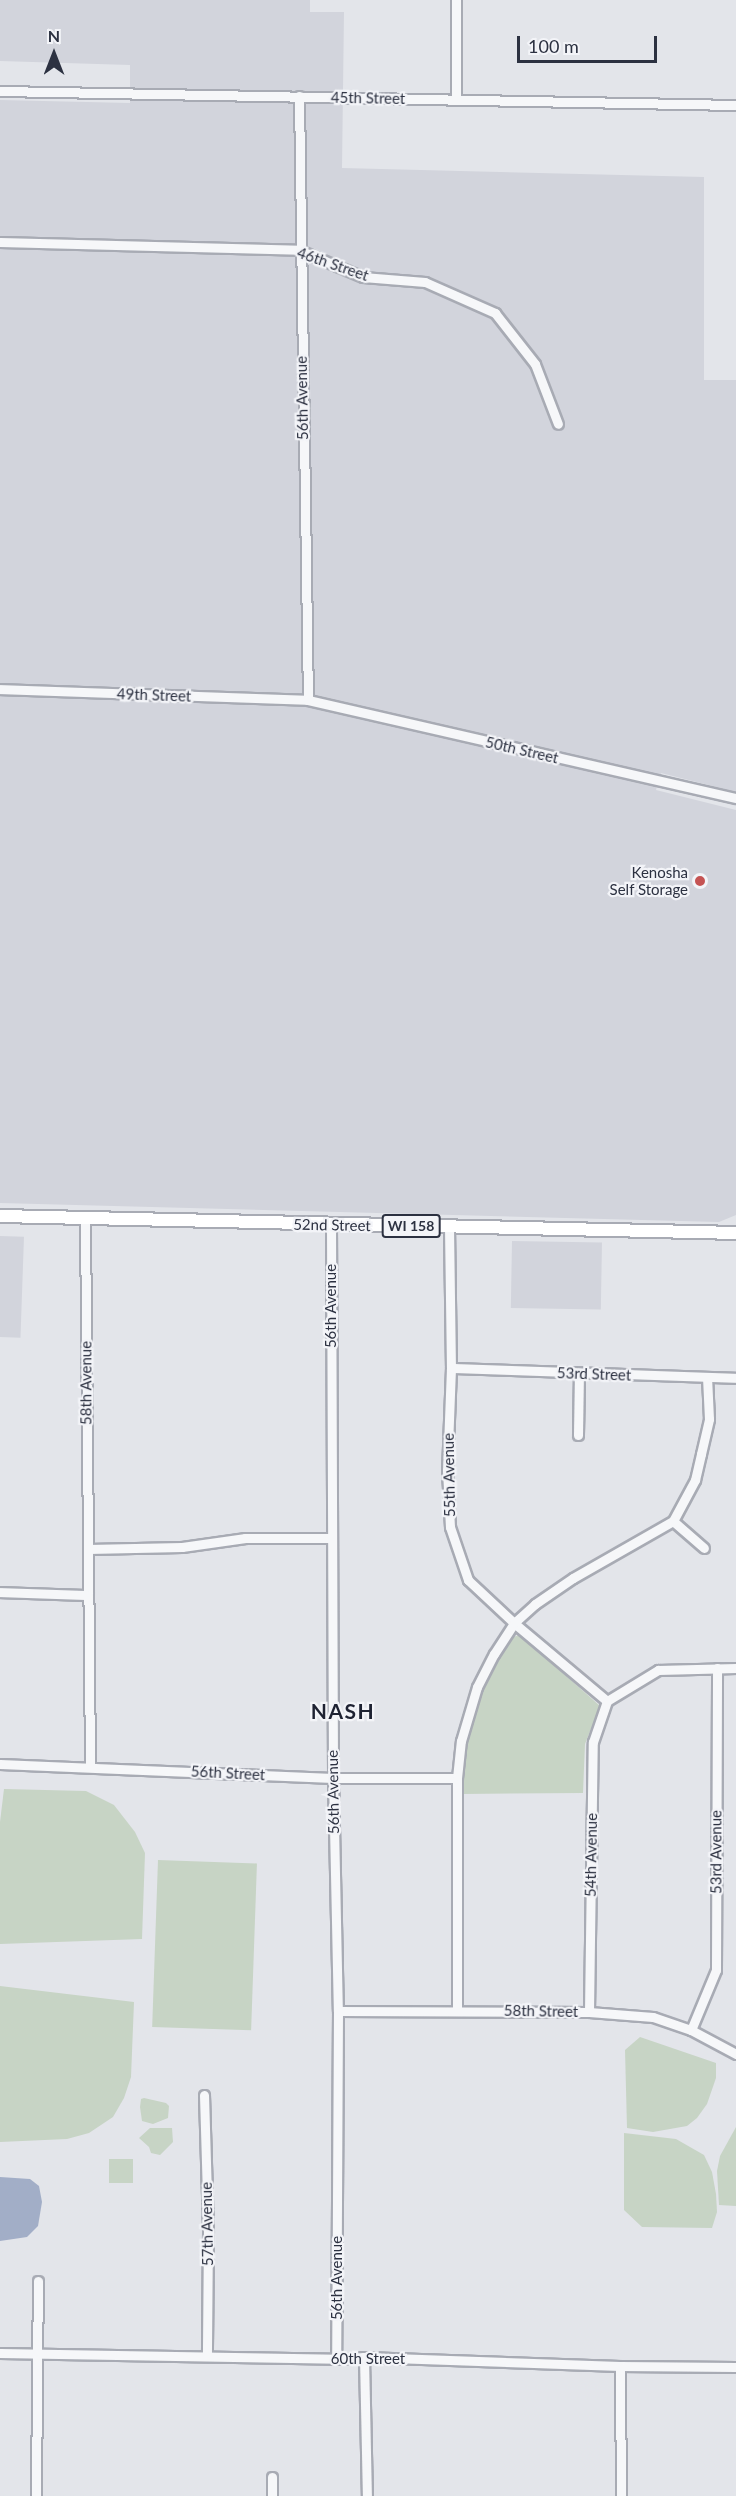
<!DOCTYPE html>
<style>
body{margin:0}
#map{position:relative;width:736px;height:2496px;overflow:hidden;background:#e3e5ea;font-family:Lato,sans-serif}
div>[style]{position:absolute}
.built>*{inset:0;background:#d2d4dc;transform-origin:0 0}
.green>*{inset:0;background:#c7d4c5;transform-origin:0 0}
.water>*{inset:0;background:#a2aec7}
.roads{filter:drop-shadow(2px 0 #a8abb4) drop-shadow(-2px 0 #a8abb4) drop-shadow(0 2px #a8abb4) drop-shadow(0 -2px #a8abb4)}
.minor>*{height:9px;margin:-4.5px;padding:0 4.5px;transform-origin:4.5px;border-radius:4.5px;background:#f6f7f9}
.major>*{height:12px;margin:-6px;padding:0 6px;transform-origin:6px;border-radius:6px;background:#fff}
.dots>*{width:16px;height:16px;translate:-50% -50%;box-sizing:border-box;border:3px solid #f3f4f8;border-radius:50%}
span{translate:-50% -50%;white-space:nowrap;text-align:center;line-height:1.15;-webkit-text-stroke:4.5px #f3f4f8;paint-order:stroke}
.shield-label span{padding:2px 4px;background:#f3f4f8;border:2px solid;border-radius:4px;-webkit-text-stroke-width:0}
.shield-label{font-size:14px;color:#2c3141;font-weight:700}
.street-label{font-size:15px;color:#2c3141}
.poi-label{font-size:15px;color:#2c3141}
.right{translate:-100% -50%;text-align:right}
.district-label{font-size:21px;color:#1e2232;font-weight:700;letter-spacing:1.5px}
.north{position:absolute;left:24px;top:24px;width:60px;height:60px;-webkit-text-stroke:4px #f3f4f8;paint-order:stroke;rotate:0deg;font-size:16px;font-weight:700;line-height:24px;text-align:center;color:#2c3141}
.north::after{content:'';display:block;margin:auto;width:21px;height:27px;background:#2c3141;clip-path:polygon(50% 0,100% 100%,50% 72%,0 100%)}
.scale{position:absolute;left:517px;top:36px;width:140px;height:27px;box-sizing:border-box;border:3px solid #2c3141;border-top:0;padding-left:8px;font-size:18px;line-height:21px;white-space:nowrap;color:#2c3141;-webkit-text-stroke:4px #f3f4f8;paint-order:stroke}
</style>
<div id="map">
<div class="built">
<i style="clip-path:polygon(0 0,310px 0,310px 12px,344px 12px,342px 168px,704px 177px,704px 380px,736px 380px,736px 792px,661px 773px,656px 790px,736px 810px,736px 1215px,719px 1222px,0 1203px,0 100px,130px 103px,130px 65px,0 61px)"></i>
<i style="left:0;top:1236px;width:24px;height:101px;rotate:2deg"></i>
<i style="left:512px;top:1241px;width:90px;height:67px;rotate:1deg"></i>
</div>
<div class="green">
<i style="clip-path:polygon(520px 1635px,600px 1706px,585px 1744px,583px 1793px,462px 1794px,464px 1748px,474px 1708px,502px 1650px,513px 1637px)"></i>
<i style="clip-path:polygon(4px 1789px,86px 1791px,114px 1805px,135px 1832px,145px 1853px,142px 1939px,0 1944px,0 1822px)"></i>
<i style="left:158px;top:1860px;width:99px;height:167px;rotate:2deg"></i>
<i style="clip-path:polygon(0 1986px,134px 2002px,131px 2077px,124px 2098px,113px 2117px,89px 2133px,67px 2139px,0 2142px)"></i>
<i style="clip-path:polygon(640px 2037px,716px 2063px,716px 2078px,707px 2104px,697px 2118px,687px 2126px,653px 2132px,627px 2128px,625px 2050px)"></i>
<i style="clip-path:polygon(144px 2098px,166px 2103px,169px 2106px,168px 2118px,153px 2124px,142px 2121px,140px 2107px,141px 2099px)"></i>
<i style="clip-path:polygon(736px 2127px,736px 2206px,719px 2205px,717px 2171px,720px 2156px)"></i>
<i style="clip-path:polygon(150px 2128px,172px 2128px,173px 2142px,160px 2155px,151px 2153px,149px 2147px,139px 2138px)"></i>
<i style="clip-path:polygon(624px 2133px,676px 2139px,704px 2155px,712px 2172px,716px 2194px,717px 2212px,712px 2228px,642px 2227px,624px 2210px)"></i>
<i style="left:109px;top:2159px;width:24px;height:24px"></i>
</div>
<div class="water">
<i style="clip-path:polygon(0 2177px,30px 2179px,39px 2186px,42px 2202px,38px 2226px,27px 2237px,0 2241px)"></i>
</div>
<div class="roads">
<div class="minor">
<i style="left:0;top:91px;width:736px;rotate:1.09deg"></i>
<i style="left:299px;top:96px;width:604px;rotate:89.15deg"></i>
<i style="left:456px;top:99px;width:99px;rotate:-90deg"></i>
<i style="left:0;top:242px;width:299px;rotate:1.5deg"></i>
<i style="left:299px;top:250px;width:69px;rotate:22.9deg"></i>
<i style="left:363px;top:277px;width:62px;rotate:4.6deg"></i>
<i style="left:425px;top:282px;width:77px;rotate:23.9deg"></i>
<i style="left:495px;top:313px;width:65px;rotate:51.9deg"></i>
<i style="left:535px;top:364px;width:64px;rotate:69deg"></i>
<i style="left:0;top:689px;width:308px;rotate:2deg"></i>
<i style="left:308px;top:700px;width:439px;rotate:12.9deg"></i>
<i style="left:85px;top:1218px;width:548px;rotate:89.48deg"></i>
<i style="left:331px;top:1225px;width:553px;rotate:89.79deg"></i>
<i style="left:333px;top:1778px;width:233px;rotate:88.8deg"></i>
<i style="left:338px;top:2011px;width:348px;rotate:90.3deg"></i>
<i style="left:449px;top:1227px;width:141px;rotate:89.2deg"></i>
<i style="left:451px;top:1368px;width:102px;rotate:92.2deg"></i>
<i style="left:447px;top:1470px;width:57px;rotate:87deg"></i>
<i style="left:450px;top:1527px;width:56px;rotate:71.2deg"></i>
<i style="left:468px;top:1580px;width:63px;rotate:43.1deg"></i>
<i style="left:514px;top:1623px;width:121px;rotate:40deg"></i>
<i style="left:451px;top:1368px;width:285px;rotate:2deg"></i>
<i style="left:578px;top:1435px;width:62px;rotate:-89.1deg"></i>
<i style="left:673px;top:1521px;width:47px;rotate:-61.8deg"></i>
<i style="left:695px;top:1480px;width:27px;rotate:-77deg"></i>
<i style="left:701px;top:1454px;width:36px;rotate:-77deg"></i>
<i style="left:709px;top:1419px;width:42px;rotate:-92.7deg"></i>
<i style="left:673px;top:1521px;width:41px;rotate:41.1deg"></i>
<i style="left:88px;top:1549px;width:94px;rotate:-1.2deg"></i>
<i style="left:182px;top:1547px;width:64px;rotate:-8.1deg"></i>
<i style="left:245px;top:1538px;width:87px"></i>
<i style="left:0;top:1592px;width:88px;rotate:2deg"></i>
<i style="left:607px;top:1701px;width:60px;rotate:-31.3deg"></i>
<i style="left:658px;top:1670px;width:78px;rotate:-1.5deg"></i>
<i style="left:0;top:1764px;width:333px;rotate:2.4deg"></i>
<i style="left:333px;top:1778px;width:124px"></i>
<i style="left:457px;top:2010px;width:232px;rotate:-90deg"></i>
<i style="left:457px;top:1778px;width:37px;rotate:-84deg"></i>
<i style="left:461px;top:1741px;width:56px;rotate:-73.5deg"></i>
<i style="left:477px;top:1687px;width:37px;rotate:-63deg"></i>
<i style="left:494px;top:1654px;width:37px;rotate:-57deg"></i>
<i style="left:514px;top:1623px;width:28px;rotate:-42deg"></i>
<i style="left:535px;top:1604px;width:46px;rotate:-34.4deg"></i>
<i style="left:573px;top:1578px;width:115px;rotate:-29.7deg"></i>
<i style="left:338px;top:2011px;width:251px;rotate:0.2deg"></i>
<i style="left:589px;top:2012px;width:64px;rotate:4.5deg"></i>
<i style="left:653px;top:2017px;width:40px;rotate:18.9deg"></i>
<i style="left:691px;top:2030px;width:51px;rotate:28.1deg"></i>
<i style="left:589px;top:2012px;width:270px;rotate:-89.2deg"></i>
<i style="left:593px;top:1742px;width:43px;rotate:-71.1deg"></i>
<i style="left:691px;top:2030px;width:65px;rotate:-67.4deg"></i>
<i style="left:716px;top:1970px;width:302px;rotate:-89.8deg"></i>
<i style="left:204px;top:2095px;width:138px;rotate:88.3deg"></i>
<i style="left:208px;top:2233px;width:121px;rotate:90.5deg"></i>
<i style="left:0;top:2353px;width:336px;rotate:1deg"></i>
<i style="left:336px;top:2359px;width:28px;rotate:-4deg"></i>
<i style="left:364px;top:2357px;width:256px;rotate:2deg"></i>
<i style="left:620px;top:2366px;width:116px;rotate:0.5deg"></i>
<i style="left:364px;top:2357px;width:139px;rotate:88.8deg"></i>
<i style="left:620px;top:2366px;width:130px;rotate:89.6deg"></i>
<i style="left:36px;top:2496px;width:215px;rotate:-89.5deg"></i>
<i style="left:272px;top:2496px;width:19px;rotate:-90deg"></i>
</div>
<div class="major">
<i style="left:0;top:1216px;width:736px;rotate:1.32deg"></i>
</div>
</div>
<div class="dots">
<i style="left:700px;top:881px;background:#c55353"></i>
</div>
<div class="shield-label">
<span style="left:411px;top:1226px">WI 158</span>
</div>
<div class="street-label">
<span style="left:368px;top:98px;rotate:1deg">45th Street</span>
<span style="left:333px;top:264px;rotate:19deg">46th Street</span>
<span style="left:302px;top:398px;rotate:-91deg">56th Avenue</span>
<span style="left:154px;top:695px;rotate:2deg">49th Street</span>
<span style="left:522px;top:750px;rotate:13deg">50th Street</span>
<span style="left:332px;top:1225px;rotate:1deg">52nd Street</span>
<span style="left:331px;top:1306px;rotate:-90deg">56th Avenue</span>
<span style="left:594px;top:1374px;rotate:2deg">53rd Street</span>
<span style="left:86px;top:1383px;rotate:-90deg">58th Avenue</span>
<span style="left:449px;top:1475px;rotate:-91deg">55th Avenue</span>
<span style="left:228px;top:1773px;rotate:3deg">56th Street</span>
<span style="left:333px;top:1792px;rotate:-91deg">56th Avenue</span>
<span style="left:716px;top:1852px;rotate:-90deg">53rd Avenue</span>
<span style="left:591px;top:1855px;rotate:-89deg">54th Avenue</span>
<span style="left:541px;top:2011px;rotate:1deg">58th Street</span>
<span style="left:207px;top:2224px;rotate:-91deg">57th Avenue</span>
<span style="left:337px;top:2278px;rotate:-90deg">56th Avenue</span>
<span style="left:368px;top:2359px">60th Street</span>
</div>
<div class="poi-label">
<span class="right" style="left:688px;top:881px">Kenosha<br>Self Storage</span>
</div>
<div class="district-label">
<span style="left:343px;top:1711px">NASH</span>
</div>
<div class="north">N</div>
<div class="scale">100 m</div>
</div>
